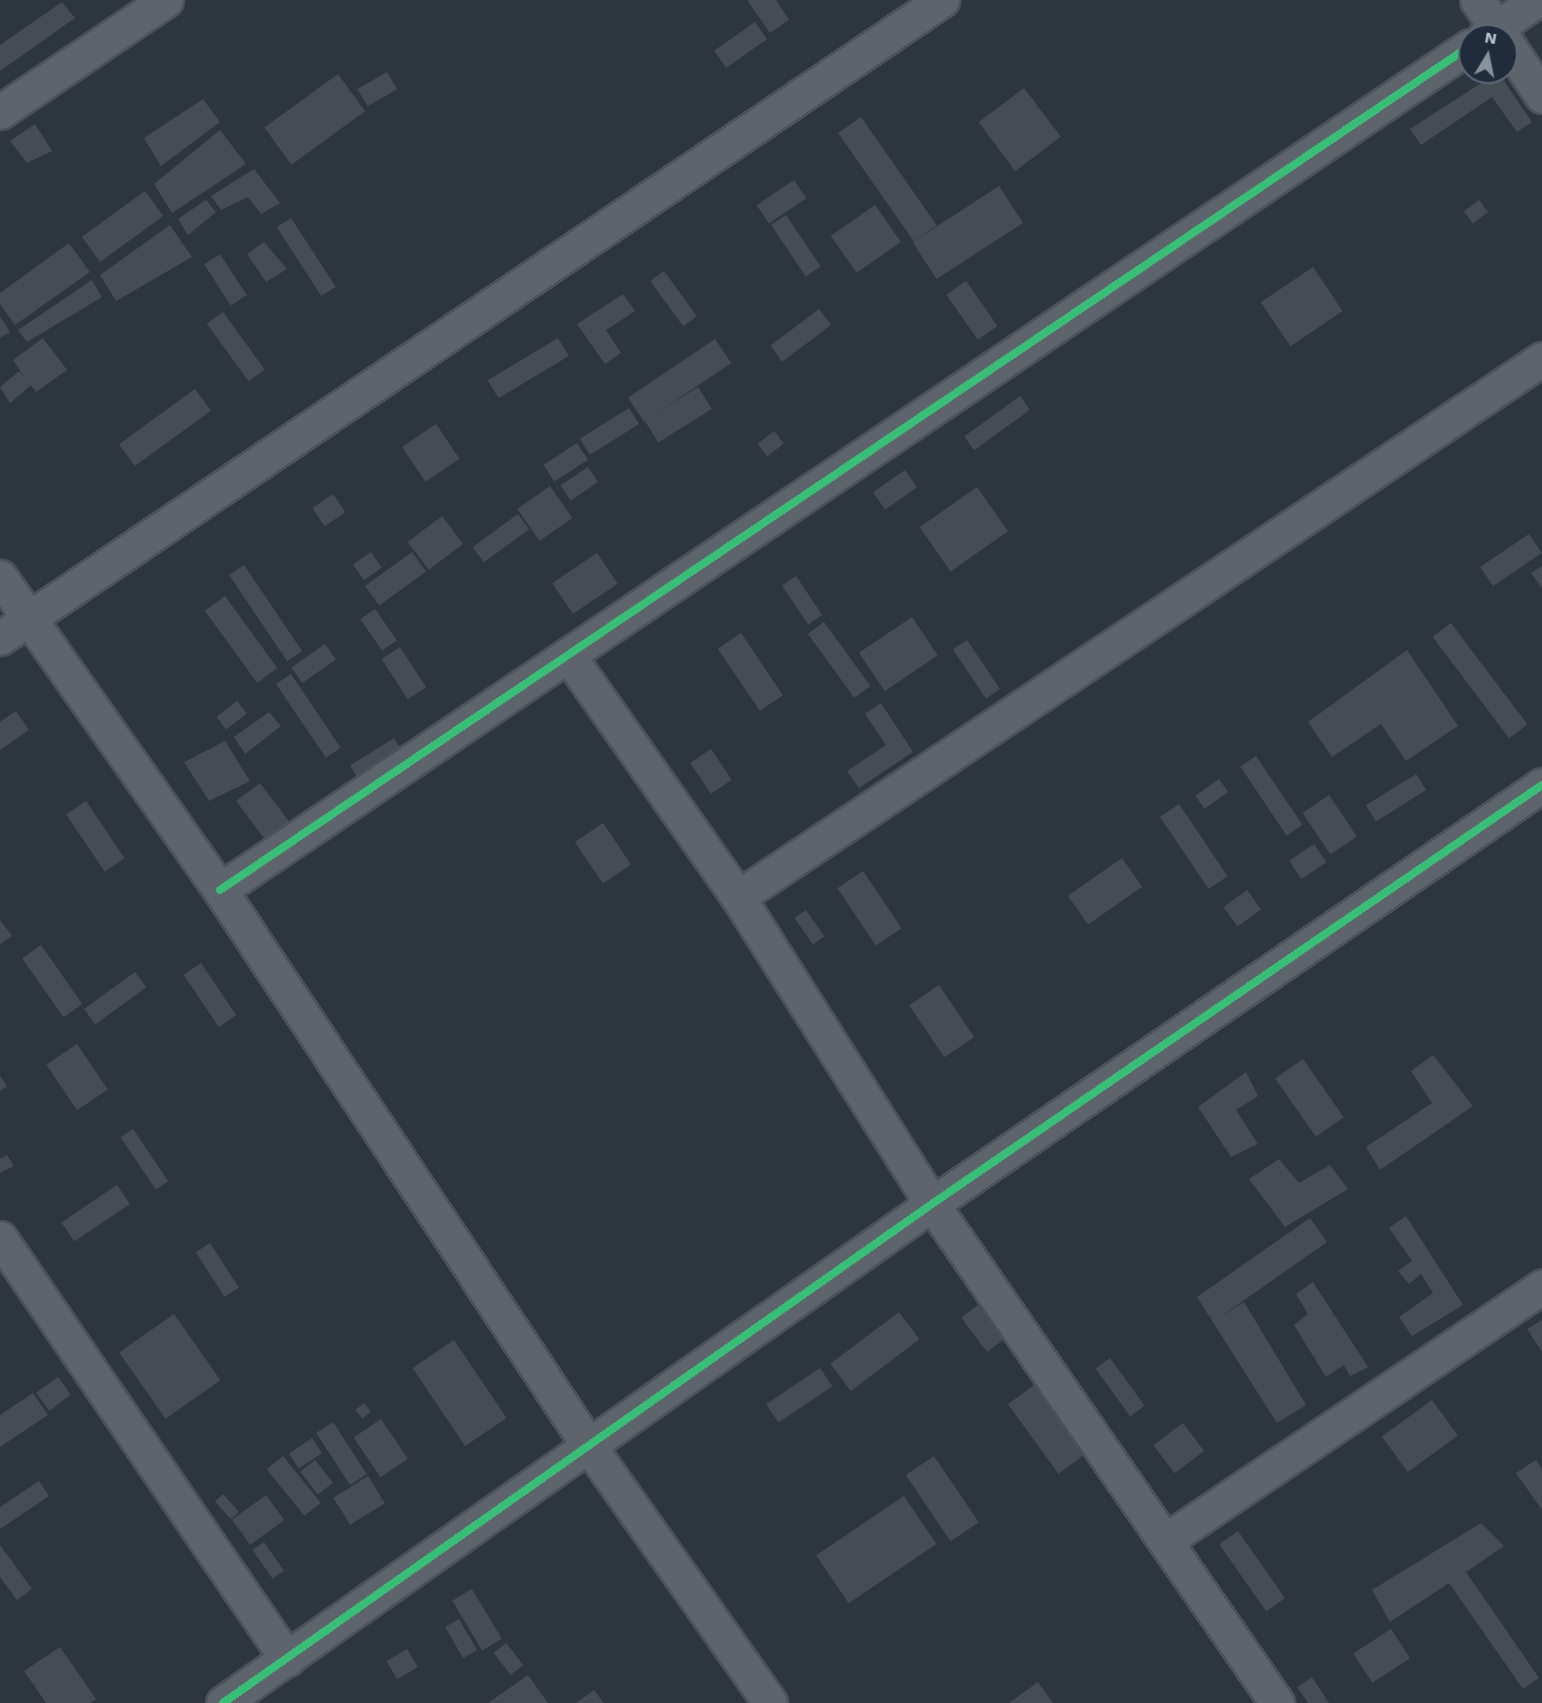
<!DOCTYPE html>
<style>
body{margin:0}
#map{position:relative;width:1542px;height:1703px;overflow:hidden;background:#2d363f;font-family:"Work Sans",sans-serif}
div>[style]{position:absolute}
.building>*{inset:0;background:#454c53;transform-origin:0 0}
.roads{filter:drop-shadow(2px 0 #4c5259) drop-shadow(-2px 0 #4c5259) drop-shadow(0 2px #4c5259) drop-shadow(0 -2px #4c5259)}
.minor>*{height:33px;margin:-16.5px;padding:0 16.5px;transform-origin:16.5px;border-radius:16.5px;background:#5e646c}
.cycleway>*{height:8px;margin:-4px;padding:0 4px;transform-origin:4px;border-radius:4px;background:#3abd76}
span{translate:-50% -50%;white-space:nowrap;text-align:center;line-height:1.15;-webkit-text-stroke:5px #202c3b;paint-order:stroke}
.north{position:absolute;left:1458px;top:24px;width:60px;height:60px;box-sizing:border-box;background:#202c3b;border:2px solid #5d6876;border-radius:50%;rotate:10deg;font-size:16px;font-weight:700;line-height:24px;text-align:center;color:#b9c2ce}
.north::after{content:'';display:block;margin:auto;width:21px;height:27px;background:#88919c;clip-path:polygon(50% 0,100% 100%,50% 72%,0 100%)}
</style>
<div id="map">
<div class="building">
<i style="clip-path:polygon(747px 0,776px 0,789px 20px,770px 33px)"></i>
<i style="clip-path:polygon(62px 2px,75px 18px,0 71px,0 45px)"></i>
<i style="left:755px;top:22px;width:21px;height:50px;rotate:55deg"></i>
<i style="left:387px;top:72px;width:20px;height:34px;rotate:60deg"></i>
<i style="clip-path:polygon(1498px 72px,1532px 122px,1517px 132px,1492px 97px,1421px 145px,1410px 129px)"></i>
<i style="left:338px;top:74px;width:46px;height:91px;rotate:54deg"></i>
<i style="left:1024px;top:88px;width:61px;height:57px;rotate:53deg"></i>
<i style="clip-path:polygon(203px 99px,220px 122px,161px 166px,144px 138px)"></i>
<i style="left:861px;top:117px;width:132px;height:28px;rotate:55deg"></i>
<i style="clip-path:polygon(35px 124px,52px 151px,27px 163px,10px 141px)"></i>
<i style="clip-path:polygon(220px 130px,246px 164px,172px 213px,154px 184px)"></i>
<i style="clip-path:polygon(254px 169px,280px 203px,261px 214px,248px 197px,221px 210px,211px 196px)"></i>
<i style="left:794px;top:180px;width:22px;height:45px;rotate:56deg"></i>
<i style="left:999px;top:186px;width:44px;height:103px;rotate:57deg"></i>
<i style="left:145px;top:191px;width:31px;height:78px;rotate:54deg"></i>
<i style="clip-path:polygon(206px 200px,216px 212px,188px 235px,178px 219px)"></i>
<i style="left:1479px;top:200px;width:15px;height:19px;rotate:53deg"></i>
<i style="left:875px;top:205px;width:45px;height:54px;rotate:55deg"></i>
<i style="left:786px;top:215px;width:62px;height:18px;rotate:56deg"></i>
<i style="left:291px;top:218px;width:82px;height:17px;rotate:57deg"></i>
<i style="clip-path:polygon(170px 225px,192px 257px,116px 301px,100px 275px)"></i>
<i style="clip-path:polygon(264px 242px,287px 269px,266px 282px,247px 254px)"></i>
<i style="clip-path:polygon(69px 243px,90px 272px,15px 325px,0 304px,0 293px)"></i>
<i style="left:220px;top:254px;width:49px;height:19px;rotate:57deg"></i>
<i style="left:1313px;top:267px;width:53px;height:63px;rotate:56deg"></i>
<i style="left:664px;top:271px;width:56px;height:17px;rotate:54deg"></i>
<i style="clip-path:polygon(92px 280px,102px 297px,27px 342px,18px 330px)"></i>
<i style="left:966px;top:281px;width:55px;height:24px;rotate:55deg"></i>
<i style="clip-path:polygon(623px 294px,635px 311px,606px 330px,621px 353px,605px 364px,577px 324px)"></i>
<i style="left:819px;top:309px;width:20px;height:61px;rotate:53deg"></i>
<i style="left:223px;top:312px;width:71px;height:20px;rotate:54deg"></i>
<i style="clip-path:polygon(0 316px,10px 332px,0 338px)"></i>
<i style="clip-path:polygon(43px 338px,67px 370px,36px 392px,31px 385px,10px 403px,0 387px,19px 371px,25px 378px,13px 360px)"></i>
<i style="left:558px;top:338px;width:21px;height:82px;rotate:59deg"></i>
<i style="left:715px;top:339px;width:29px;height:105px;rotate:56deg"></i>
<i style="left:698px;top:387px;width:26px;height:63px;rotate:58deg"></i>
<i style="left:195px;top:389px;width:27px;height:94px;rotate:54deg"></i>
<i style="left:1020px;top:396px;width:17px;height:69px;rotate:54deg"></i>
<i style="left:629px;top:408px;width:19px;height:58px;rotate:58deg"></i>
<i style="left:436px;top:424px;width:42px;height:41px;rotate:56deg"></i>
<i style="left:774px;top:431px;width:16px;height:21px;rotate:52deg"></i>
<i style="left:577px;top:443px;width:20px;height:40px;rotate:57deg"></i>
<i style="left:588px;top:467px;width:18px;height:33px;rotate:56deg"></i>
<i style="left:905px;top:470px;width:21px;height:39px;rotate:55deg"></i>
<i style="left:550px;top:486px;width:39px;height:40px;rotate:55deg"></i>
<i style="left:977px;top:487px;width:54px;height:70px;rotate:55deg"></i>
<i style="left:333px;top:494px;width:22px;height:25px;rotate:56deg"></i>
<i style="left:518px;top:514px;width:19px;height:56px;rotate:54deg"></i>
<i style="left:442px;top:516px;width:35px;height:43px;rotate:53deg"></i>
<i style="left:1529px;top:534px;width:23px;height:59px;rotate:56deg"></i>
<i style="left:371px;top:552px;width:19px;height:22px;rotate:55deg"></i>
<i style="left:412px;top:552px;width:24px;height:58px;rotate:54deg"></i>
<i style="left:597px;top:553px;width:37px;height:54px;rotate:56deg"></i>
<i style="left:244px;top:565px;width:104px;height:18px;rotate:56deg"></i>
<i style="clip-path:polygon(1542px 566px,1542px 588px,1531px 573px)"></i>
<i style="left:796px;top:576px;width:47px;height:17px;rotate:56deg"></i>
<i style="left:225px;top:596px;width:89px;height:25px;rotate:54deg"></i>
<i style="left:375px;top:609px;width:38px;height:18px;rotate:55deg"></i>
<i style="left:912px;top:617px;width:46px;height:64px;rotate:56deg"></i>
<i style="left:824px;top:622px;width:79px;height:20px;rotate:54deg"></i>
<i style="left:1451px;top:623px;width:127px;height:23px;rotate:53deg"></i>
<i style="left:741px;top:633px;width:75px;height:28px;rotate:56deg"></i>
<i style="left:967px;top:640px;width:59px;height:17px;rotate:56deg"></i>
<i style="left:325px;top:644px;width:19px;height:41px;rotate:55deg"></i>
<i style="left:400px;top:647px;width:48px;height:22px;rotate:57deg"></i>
<i style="clip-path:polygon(1407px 650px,1458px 726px,1406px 761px,1381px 724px,1332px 757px,1308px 722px)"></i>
<i style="left:291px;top:674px;width:89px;height:18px;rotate:56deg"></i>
<i style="left:237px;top:701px;width:16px;height:26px;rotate:52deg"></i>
<i style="clip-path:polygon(881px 703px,913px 752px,859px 788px,847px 771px,886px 745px,865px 714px)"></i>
<i style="clip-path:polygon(16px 711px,29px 730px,0 750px,0 722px)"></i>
<i style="clip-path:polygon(269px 712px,281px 726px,245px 754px,234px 737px)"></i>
<i style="left:394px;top:738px;width:19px;height:52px;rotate:58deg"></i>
<i style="clip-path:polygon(225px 741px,250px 781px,209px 801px,184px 762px)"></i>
<i style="left:711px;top:749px;width:37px;height:25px;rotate:56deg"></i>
<i style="left:1256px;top:756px;width:83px;height:19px;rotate:56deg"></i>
<i style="left:1416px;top:774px;width:19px;height:59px;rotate:58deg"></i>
<i style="left:1219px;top:779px;width:16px;height:29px;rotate:55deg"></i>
<i style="left:260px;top:783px;width:58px;height:30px;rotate:53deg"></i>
<i style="left:1329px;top:795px;width:50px;height:32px;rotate:56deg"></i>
<i style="left:86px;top:801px;width:69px;height:24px;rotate:56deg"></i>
<i style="left:1179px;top:804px;width:87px;height:23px;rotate:56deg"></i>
<i style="left:603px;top:823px;width:50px;height:34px;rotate:56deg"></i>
<i style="left:1314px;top:844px;width:22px;height:30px;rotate:56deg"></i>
<i style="left:1122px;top:858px;width:35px;height:66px;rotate:55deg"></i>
<i style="left:863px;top:871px;width:69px;height:31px;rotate:56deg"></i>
<i style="left:1247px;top:890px;width:24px;height:29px;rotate:54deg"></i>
<i style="left:806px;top:910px;width:32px;height:14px;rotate:55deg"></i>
<i style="clip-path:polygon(0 920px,12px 936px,0 944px)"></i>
<i style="left:41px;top:945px;width:72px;height:23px;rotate:55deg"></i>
<i style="left:201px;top:963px;width:63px;height:21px;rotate:56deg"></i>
<i style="left:135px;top:972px;width:19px;height:63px;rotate:54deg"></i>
<i style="left:939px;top:985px;width:63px;height:36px;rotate:56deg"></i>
<i style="left:77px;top:1044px;width:55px;height:37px;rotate:56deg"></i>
<i style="clip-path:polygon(1433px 1055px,1473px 1106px,1380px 1170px,1366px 1147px,1432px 1103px,1411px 1071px)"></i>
<i style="left:1303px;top:1059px;width:71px;height:34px;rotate:55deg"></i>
<i style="clip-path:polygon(1246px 1072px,1258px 1096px,1236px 1110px,1258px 1144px,1231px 1157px,1198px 1107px)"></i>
<i style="clip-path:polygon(0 1076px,7px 1086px,0 1091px)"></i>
<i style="left:133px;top:1129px;width:63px;height:15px;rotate:56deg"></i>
<i style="clip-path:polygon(7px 1155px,14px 1166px,0 1173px,0 1159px)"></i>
<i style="clip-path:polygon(1279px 1159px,1299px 1183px,1330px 1165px,1348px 1189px,1285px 1227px,1249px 1179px)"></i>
<i style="left:117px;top:1185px;width:23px;height:67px;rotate:56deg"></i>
<i style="clip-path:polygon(1406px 1216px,1463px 1305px,1412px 1336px,1399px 1317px,1433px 1293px,1421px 1274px,1409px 1284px,1398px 1271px,1412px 1261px,1389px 1228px)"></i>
<i style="clip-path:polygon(1310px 1218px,1327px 1242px,1220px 1317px,1244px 1302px,1306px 1405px,1277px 1423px,1197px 1297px)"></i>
<i style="left:210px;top:1243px;width:53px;height:17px;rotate:57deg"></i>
<i style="clip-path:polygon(1313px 1282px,1368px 1367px,1350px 1376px,1344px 1365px,1326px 1377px,1294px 1325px,1308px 1314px,1296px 1294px)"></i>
<i style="left:978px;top:1305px;width:43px;height:21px;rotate:53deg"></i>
<i style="left:899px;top:1312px;width:34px;height:86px;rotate:53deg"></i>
<i style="left:174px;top:1314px;width:81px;height:67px;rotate:55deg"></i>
<i style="clip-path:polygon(1542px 1320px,1542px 1352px,1527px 1329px)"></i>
<i style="left:454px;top:1340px;width:94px;height:50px;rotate:56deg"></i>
<i style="left:1110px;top:1358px;width:59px;height:18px;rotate:54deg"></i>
<i style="left:820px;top:1368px;width:22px;height:65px;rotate:56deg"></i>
<i style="left:58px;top:1377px;width:22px;height:27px;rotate:54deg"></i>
<i style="left:1037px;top:1383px;width:86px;height:36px;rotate:54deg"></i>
<i style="clip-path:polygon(33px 1393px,48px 1415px,0 1447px,0 1415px)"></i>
<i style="left:1432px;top:1400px;width:44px;height:62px;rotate:54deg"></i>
<i style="left:364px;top:1403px;width:11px;height:11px;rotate:52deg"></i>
<i style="left:381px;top:1419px;width:48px;height:33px;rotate:56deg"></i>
<i style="left:333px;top:1422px;width:62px;height:20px;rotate:57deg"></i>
<i style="left:1183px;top:1423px;width:35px;height:37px;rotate:53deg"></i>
<i style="left:312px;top:1438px;width:18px;height:28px;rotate:56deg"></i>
<i style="left:283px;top:1456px;width:60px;height:21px;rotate:51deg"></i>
<i style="left:934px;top:1456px;width:80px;height:34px;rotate:56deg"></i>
<i style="left:315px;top:1460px;width:29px;height:19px;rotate:52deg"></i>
<i style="clip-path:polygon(1536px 1460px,1542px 1469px,1542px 1510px,1516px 1473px)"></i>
<i style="left:368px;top:1476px;width:32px;height:41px;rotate:58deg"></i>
<i style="clip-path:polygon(39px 1481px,49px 1496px,0 1529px,0 1507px)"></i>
<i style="left:223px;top:1494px;width:24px;height:11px;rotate:48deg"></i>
<i style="left:266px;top:1495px;width:31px;height:42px;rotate:54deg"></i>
<i style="left:904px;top:1496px;width:58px;height:106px;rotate:56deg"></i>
<i style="clip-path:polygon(1481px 1523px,1504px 1546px,1466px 1572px,1539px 1678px,1523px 1689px,1449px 1583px,1390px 1622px,1372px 1590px)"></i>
<i style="left:1238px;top:1531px;width:82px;height:23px;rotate:55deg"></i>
<i style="left:264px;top:1542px;width:35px;height:14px;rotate:55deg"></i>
<i style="clip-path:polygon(0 1545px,32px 1589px,17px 1600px,0 1577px)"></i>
<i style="left:472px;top:1589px;width:58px;height:23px;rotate:59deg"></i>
<i style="left:459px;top:1619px;width:36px;height:16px;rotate:60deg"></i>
<i style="left:1391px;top:1629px;width:35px;height:45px;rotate:57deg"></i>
<i style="left:506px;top:1643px;width:28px;height:16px;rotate:52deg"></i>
<i style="clip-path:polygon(60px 1647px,96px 1699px,90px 1703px,46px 1703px,24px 1671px)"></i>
<i style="left:407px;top:1649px;width:21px;height:24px;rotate:59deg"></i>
<i style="clip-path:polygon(528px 1675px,548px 1703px,488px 1703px)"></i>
<i style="clip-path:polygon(1312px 1677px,1329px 1703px,1308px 1703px,1297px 1687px)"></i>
<i style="clip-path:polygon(1038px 1682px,1053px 1703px,1009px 1703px)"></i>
<i style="clip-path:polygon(594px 1690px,604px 1703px,575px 1703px,579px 1701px)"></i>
</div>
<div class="roads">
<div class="minor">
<i style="left:1477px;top:0;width:44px;rotate:55.2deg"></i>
<i style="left:1485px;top:36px;width:63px;rotate:-34.7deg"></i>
<i style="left:1506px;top:42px;width:65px;rotate:56.3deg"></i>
<i style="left:0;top:112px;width:200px;rotate:-34deg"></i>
<i style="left:0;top:577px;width:383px;rotate:54.9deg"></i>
<i style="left:220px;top:890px;width:667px;rotate:56.43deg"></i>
<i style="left:589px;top:1446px;width:314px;rotate:54.8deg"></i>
<i style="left:0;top:638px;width:1138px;rotate:-34.11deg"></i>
<i style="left:568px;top:655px;width:296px;rotate:54.9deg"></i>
<i style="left:738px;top:897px;width:363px;rotate:57.7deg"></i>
<i style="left:932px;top:1204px;width:607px;rotate:55.34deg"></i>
<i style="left:220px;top:890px;width:1508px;rotate:-34.03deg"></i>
<i style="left:738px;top:897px;width:967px;rotate:-33.79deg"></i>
<i style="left:0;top:1238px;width:510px;rotate:55.72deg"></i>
<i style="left:1165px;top:1541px;width:455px;rotate:-34deg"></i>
<i style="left:223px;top:1703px;width:867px;rotate:-35.14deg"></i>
<i style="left:932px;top:1204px;width:740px;rotate:-34.48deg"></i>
</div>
</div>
<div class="cycleway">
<i style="left:220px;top:890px;width:1508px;rotate:-34.03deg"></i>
<i style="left:223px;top:1703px;width:867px;rotate:-35.14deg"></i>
<i style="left:932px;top:1204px;width:740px;rotate:-34.48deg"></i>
</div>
<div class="north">N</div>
</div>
